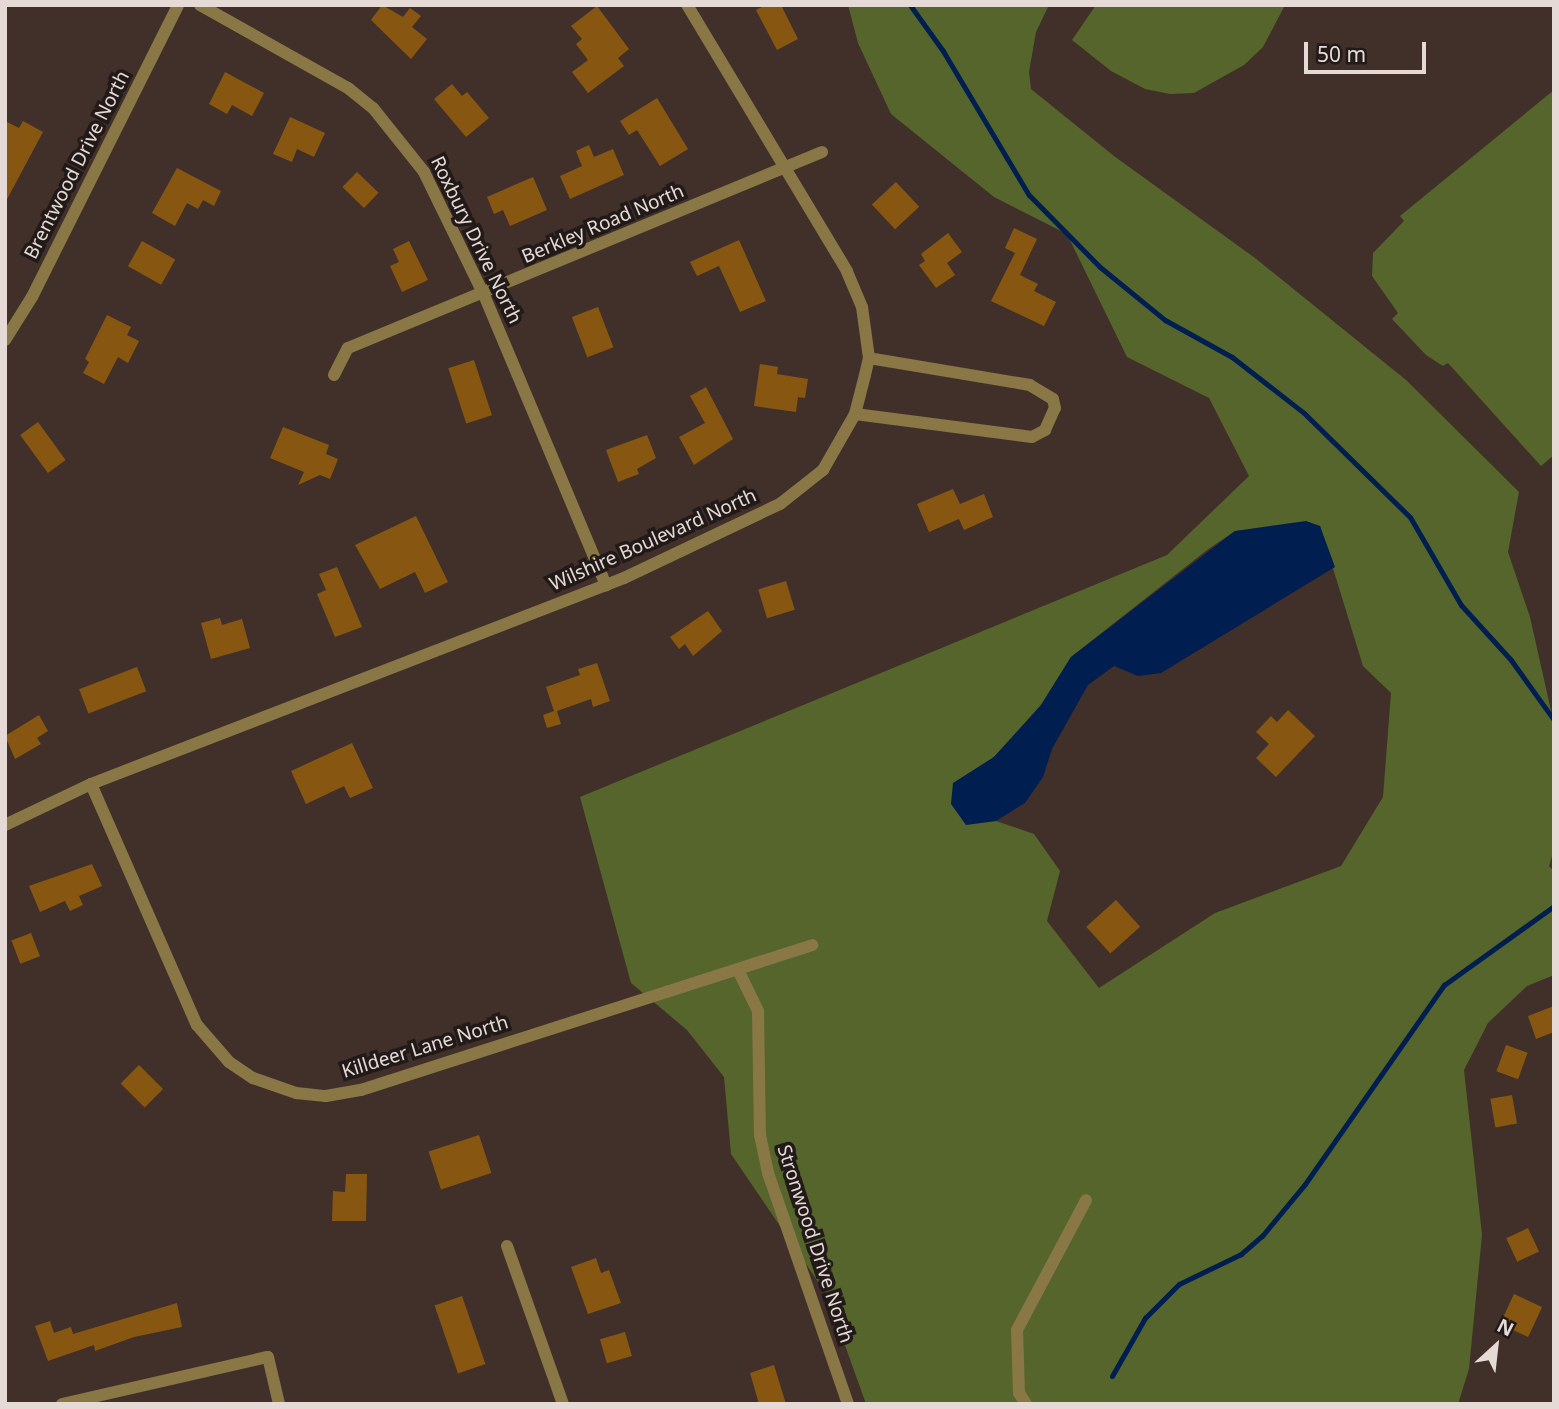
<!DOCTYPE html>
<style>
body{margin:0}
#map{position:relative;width:1559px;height:1409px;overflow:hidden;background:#41302a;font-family:"Noto Sans",sans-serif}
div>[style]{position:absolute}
.green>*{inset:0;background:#55652b}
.water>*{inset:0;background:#001e50}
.stream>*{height:5px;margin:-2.5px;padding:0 2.5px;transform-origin:2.5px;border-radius:2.5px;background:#001e50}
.building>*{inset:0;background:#875711;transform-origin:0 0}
.street>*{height:12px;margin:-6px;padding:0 6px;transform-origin:6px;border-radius:6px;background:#897845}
span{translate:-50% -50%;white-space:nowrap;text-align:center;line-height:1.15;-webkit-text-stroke:7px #221a18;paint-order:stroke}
.street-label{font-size:19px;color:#e5dad6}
.frame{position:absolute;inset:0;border:7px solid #e5dad6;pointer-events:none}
.north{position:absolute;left:1461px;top:1311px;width:70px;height:70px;-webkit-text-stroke:5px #221a18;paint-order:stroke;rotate:27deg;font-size:19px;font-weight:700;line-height:28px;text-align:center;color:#e5dad6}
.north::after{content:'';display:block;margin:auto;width:24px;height:32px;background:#e5dad6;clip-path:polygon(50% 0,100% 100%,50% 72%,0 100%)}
.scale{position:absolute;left:1304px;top:42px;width:122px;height:32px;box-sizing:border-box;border:4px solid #e5dad6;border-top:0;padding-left:9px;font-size:21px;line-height:24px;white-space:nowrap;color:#e5dad6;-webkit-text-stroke:5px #221a18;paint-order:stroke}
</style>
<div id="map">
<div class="green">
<i style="clip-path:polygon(evenodd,848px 5px,1049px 5px,1036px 32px,1029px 72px,1031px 89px,1114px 156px,1255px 258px,1406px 380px,1519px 492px,1508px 552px,1530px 617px,1554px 724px,1554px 850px,1549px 866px,1554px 871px,1554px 975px,1527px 986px,1488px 1023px,1464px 1070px,1482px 1235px,1469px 1369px,1458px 1404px,866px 1404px,827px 1295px,731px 1154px,724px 1077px,687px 1030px,631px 983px,580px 797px,1167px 555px,1249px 476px,1209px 398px,1127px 357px,1067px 234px,994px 197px,891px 114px,858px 43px,848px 5px,1320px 526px,1363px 666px,1391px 693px,1383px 797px,1341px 866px,1215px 913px,1099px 988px,1047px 921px,1060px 871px,1034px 834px,996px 821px,966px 824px,953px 784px,994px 757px,1041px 705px,1071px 657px,1207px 550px,1235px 531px,1320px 526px)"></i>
<i style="clip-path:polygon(1096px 5px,1285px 5px,1263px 47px,1244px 65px,1194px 93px,1170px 94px,1145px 89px,1111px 71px,1072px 40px)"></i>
<i style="clip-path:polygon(1554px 90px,1554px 455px,1541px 466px,1448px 363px,1443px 366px,1426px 355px,1392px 319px,1398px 313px,1372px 276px,1373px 253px,1404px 221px,1400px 216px)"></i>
</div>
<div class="water">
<i style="clip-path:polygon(1306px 521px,1320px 526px,1335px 567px,1161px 673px,1138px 676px,1114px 666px,1088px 685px,1052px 749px,1043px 777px,1025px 803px,996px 821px,966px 825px,951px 804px,953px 783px,994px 757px,1041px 705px,1071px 657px,1235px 531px)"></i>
</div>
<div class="stream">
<i style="left:910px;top:5px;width:57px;rotate:54.3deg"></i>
<i style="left:943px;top:51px;width:168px;rotate:59.2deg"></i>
<i style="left:1029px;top:195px;width:101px;rotate:45.4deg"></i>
<i style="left:1100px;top:267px;width:84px;rotate:39.2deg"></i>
<i style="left:1165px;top:320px;width:77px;rotate:28.9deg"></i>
<i style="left:1232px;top:357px;width:91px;rotate:37.9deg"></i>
<i style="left:1304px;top:413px;width:148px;rotate:44.5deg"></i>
<i style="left:1410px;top:517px;width:102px;rotate:59.9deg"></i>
<i style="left:1461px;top:605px;width:74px;rotate:47.7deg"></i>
<i style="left:1511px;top:660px;width:74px;rotate:54.4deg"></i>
<i style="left:1112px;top:1376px;width:67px;rotate:-60.4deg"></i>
<i style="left:1145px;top:1318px;width:48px;rotate:-45deg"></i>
<i style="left:1179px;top:1284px;width:69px;rotate:-25.8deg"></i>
<i style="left:1241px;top:1254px;width:28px;rotate:-41deg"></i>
<i style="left:1262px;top:1236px;width:67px;rotate:-50.4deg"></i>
<i style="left:1305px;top:1184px;width:243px;rotate:-55.1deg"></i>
<i style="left:1444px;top:985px;width:135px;rotate:-35.7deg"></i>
</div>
<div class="building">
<i style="clip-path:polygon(382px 5px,403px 17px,410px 8px,421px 16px,412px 27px,427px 39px,411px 59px,371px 20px)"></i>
<i style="clip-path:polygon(766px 5px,781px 5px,798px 39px,777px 50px,756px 10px)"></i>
<i style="clip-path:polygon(597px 6px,629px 49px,618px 58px,624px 66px,588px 93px,572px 72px,588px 60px,576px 44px,582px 39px,571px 26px)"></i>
<i style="clip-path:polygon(225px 72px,264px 93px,252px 116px,232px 105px,227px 114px,209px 104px)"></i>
<i style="clip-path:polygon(452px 84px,462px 96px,467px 92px,489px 118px,466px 137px,434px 99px)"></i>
<i style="clip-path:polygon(657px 98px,688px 149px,660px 166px,637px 130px,629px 135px,620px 121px)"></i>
<i style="clip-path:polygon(290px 117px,325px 133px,314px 157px,297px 149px,292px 162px,273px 154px)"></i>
<i style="clip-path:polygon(5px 121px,19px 128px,23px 121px,43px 132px,5px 203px)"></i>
<i style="clip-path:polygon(589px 145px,594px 157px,613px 149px,624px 175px,570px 199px,560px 176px,582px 166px,576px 151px)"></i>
<i style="clip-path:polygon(177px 168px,221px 191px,214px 206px,203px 200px,198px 209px,187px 203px,175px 226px,152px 213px)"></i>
<i style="left:357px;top:172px;width:30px;height:21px;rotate:44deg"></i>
<i style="clip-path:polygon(533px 177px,547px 210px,510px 226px,503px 210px,494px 214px,487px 197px)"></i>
<i style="left:896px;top:182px;width:34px;height:33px;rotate:47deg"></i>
<i style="clip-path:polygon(1014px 228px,1037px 239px,1020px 275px,1038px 284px,1034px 291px,1056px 302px,1044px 326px,991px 301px,1015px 253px,1005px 248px)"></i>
<i style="clip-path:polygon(948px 233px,962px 252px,947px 263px,955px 275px,936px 288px,919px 265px,925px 261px,921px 254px)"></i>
<i style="clip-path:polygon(739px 240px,766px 301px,740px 312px,719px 266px,697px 276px,690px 262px)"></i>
<i style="left:142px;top:241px;width:38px;height:29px;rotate:29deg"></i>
<i style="clip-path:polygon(409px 241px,428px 280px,402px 292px,390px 266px,399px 262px,393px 249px)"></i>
<i style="left:598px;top:307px;width:43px;height:28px;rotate:69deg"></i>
<i style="clip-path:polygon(107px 315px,131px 327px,127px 335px,139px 341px,128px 363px,118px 357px,104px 384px,83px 373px,89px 362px,85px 359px)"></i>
<i style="left:474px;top:360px;width:58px;height:27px;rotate:72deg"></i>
<i style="clip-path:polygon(760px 364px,778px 367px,777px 374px,808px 379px,805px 398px,798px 397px,796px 412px,754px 406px)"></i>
<i style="clip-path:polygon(706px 387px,733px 439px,694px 465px,679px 437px,705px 423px,690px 396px)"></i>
<i style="left:38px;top:422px;width:47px;height:22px;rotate:54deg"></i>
<i style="clip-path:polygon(283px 427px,329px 445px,326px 454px,338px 459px,330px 479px,320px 475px,298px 485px,304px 472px,270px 458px)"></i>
<i style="clip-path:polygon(647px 435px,656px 458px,637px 469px,639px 474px,618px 482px,606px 450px)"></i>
<i style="clip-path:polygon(953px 489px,960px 504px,984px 494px,993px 517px,964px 530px,959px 519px,929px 532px,917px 504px)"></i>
<i style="clip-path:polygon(416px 516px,448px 582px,425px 593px,415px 572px,380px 589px,355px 545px)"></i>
<i style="clip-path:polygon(337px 567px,362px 627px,335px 637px,317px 594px,326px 590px,319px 574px)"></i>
<i style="left:786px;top:581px;width:30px;height:29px;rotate:73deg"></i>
<i style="clip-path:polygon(708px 611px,722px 631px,693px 656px,685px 644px,679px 649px,670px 637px)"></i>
<i style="clip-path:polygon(220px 618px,222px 625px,242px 619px,250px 648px,211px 659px,201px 623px)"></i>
<i style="clip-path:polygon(597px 663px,610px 701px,593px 707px,591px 699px,557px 711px,561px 724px,547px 728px,543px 715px,554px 711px,546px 687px,580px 675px,578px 669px)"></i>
<i style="left:137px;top:667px;width:26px;height:62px;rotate:69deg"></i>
<i style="clip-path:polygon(1288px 710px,1315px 736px,1276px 777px,1256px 758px,1269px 744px,1256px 732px,1271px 716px,1277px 722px)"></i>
<i style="clip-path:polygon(39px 715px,48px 731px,37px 738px,41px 744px,15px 759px,5px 736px)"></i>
<i style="clip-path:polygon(352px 743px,373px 788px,350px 798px,344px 786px,306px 804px,291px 771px)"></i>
<i style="clip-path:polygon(92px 864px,102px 886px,79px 896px,83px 905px,70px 911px,65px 901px,40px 912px,29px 886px)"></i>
<i style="left:1116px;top:900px;width:36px;height:40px;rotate:48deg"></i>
<i style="left:31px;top:933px;width:25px;height:21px;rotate:69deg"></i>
<i style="clip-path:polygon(1554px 1006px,1554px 1032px,1536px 1039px,1528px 1016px)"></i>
<i style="left:1506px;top:1045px;width:23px;height:28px;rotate:20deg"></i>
<i style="left:139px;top:1065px;width:34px;height:26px;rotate:45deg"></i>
<i style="left:1512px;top:1095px;width:29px;height:22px;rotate:80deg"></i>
<i style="left:479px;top:1135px;width:40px;height:53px;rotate:72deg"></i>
<i style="clip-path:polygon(346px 1174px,367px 1174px,366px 1221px,332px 1221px,333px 1191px,345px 1192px)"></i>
<i style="left:1528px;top:1228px;width:26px;height:24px;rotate:65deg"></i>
<i style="clip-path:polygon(596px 1258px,601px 1273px,609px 1270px,621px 1303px,588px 1314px,571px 1267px)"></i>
<i style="left:1514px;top:1294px;width:31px;height:33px;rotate:25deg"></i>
<i style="left:462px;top:1296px;width:72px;height:29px;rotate:71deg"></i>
<i style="clip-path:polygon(177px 1303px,182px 1327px,134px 1337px,95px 1351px,94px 1345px,48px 1361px,35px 1326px,50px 1321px,54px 1333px,71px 1327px,73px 1334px)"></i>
<i style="left:625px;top:1332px;width:25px;height:26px;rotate:74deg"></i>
<i style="clip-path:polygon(774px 1365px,786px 1404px,759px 1404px,750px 1373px)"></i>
</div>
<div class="street">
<i style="left:200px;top:5px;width:170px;rotate:29.3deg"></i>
<i style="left:348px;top:88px;width:32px;rotate:39deg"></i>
<i style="left:373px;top:108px;width:82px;rotate:51.4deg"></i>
<i style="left:424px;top:172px;width:137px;rotate:64deg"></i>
<i style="left:484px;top:295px;width:315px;rotate:67.2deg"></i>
<i style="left:5px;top:340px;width:51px;rotate:-57.9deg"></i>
<i style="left:32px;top:297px;width:326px;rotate:-63.4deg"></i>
<i style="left:334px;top:375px;width:30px;rotate:-63deg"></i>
<i style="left:348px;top:348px;width:513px;rotate:-22.47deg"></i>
<i style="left:855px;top:414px;width:178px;rotate:7.4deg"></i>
<i style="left:1032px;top:437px;width:15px;rotate:-28deg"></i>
<i style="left:1045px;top:430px;width:24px;rotate:-66deg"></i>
<i style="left:1055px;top:408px;width:9px;rotate:-103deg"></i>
<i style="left:1053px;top:399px;width:27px;rotate:-149deg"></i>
<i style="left:1030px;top:385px;width:163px;rotate:-170.5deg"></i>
<i style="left:91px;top:784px;width:263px;rotate:66.3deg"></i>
<i style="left:197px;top:1025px;width:49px;rotate:49.1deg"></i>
<i style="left:229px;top:1062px;width:29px;rotate:34deg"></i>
<i style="left:253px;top:1078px;width:46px;rotate:19.2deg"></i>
<i style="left:296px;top:1093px;width:30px;rotate:6deg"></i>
<i style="left:326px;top:1096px;width:36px;rotate:-10deg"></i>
<i style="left:361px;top:1090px;width:474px;rotate:-17.8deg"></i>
<i style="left:5px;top:825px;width:95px;rotate:-25.5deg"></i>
<i style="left:91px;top:784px;width:571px;rotate:-21.13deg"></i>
<i style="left:624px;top:578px;width:173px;rotate:-25.4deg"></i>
<i style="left:780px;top:504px;width:55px;rotate:-38.3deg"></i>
<i style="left:823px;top:470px;width:64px;rotate:-60.3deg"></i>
<i style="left:855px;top:414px;width:40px;rotate:-75.6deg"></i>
<i style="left:865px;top:375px;width:17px;rotate:-77deg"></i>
<i style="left:869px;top:358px;width:51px;rotate:-97.8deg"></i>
<i style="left:862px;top:307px;width:39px;rotate:-113deg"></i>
<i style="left:847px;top:271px;width:310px;rotate:-121deg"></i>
<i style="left:739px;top:972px;width:43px;rotate:64deg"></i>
<i style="left:758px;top:1011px;width:124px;rotate:89.1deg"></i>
<i style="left:760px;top:1135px;width:39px;rotate:78deg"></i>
<i style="left:768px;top:1173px;width:244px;rotate:70.9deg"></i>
<i style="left:507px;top:1246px;width:168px;rotate:70.5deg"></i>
<i style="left:62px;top:1404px;width:211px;rotate:-12.9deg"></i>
<i style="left:268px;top:1357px;width:48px;rotate:76.8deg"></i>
<i style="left:1026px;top:1404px;width:13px;rotate:-122deg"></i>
<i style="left:1019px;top:1393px;width:63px;rotate:-91.8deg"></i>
<i style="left:1017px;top:1330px;width:147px;rotate:-62deg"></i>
</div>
<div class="street-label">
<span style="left:77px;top:165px;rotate:-63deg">Brentwood Drive North</span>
<span style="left:603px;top:224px;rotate:-23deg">Berkley Road North</span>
<span style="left:476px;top:240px;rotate:64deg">Roxbury Drive North</span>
<span style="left:653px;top:540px;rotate:-24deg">Wilshire Boulevard North</span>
<span style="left:425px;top:1047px;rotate:-17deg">Killdeer Lane North</span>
<span style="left:815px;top:1244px;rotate:72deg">Stronwood Drive North</span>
</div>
<div class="frame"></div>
<div class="north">N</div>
<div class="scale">50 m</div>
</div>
